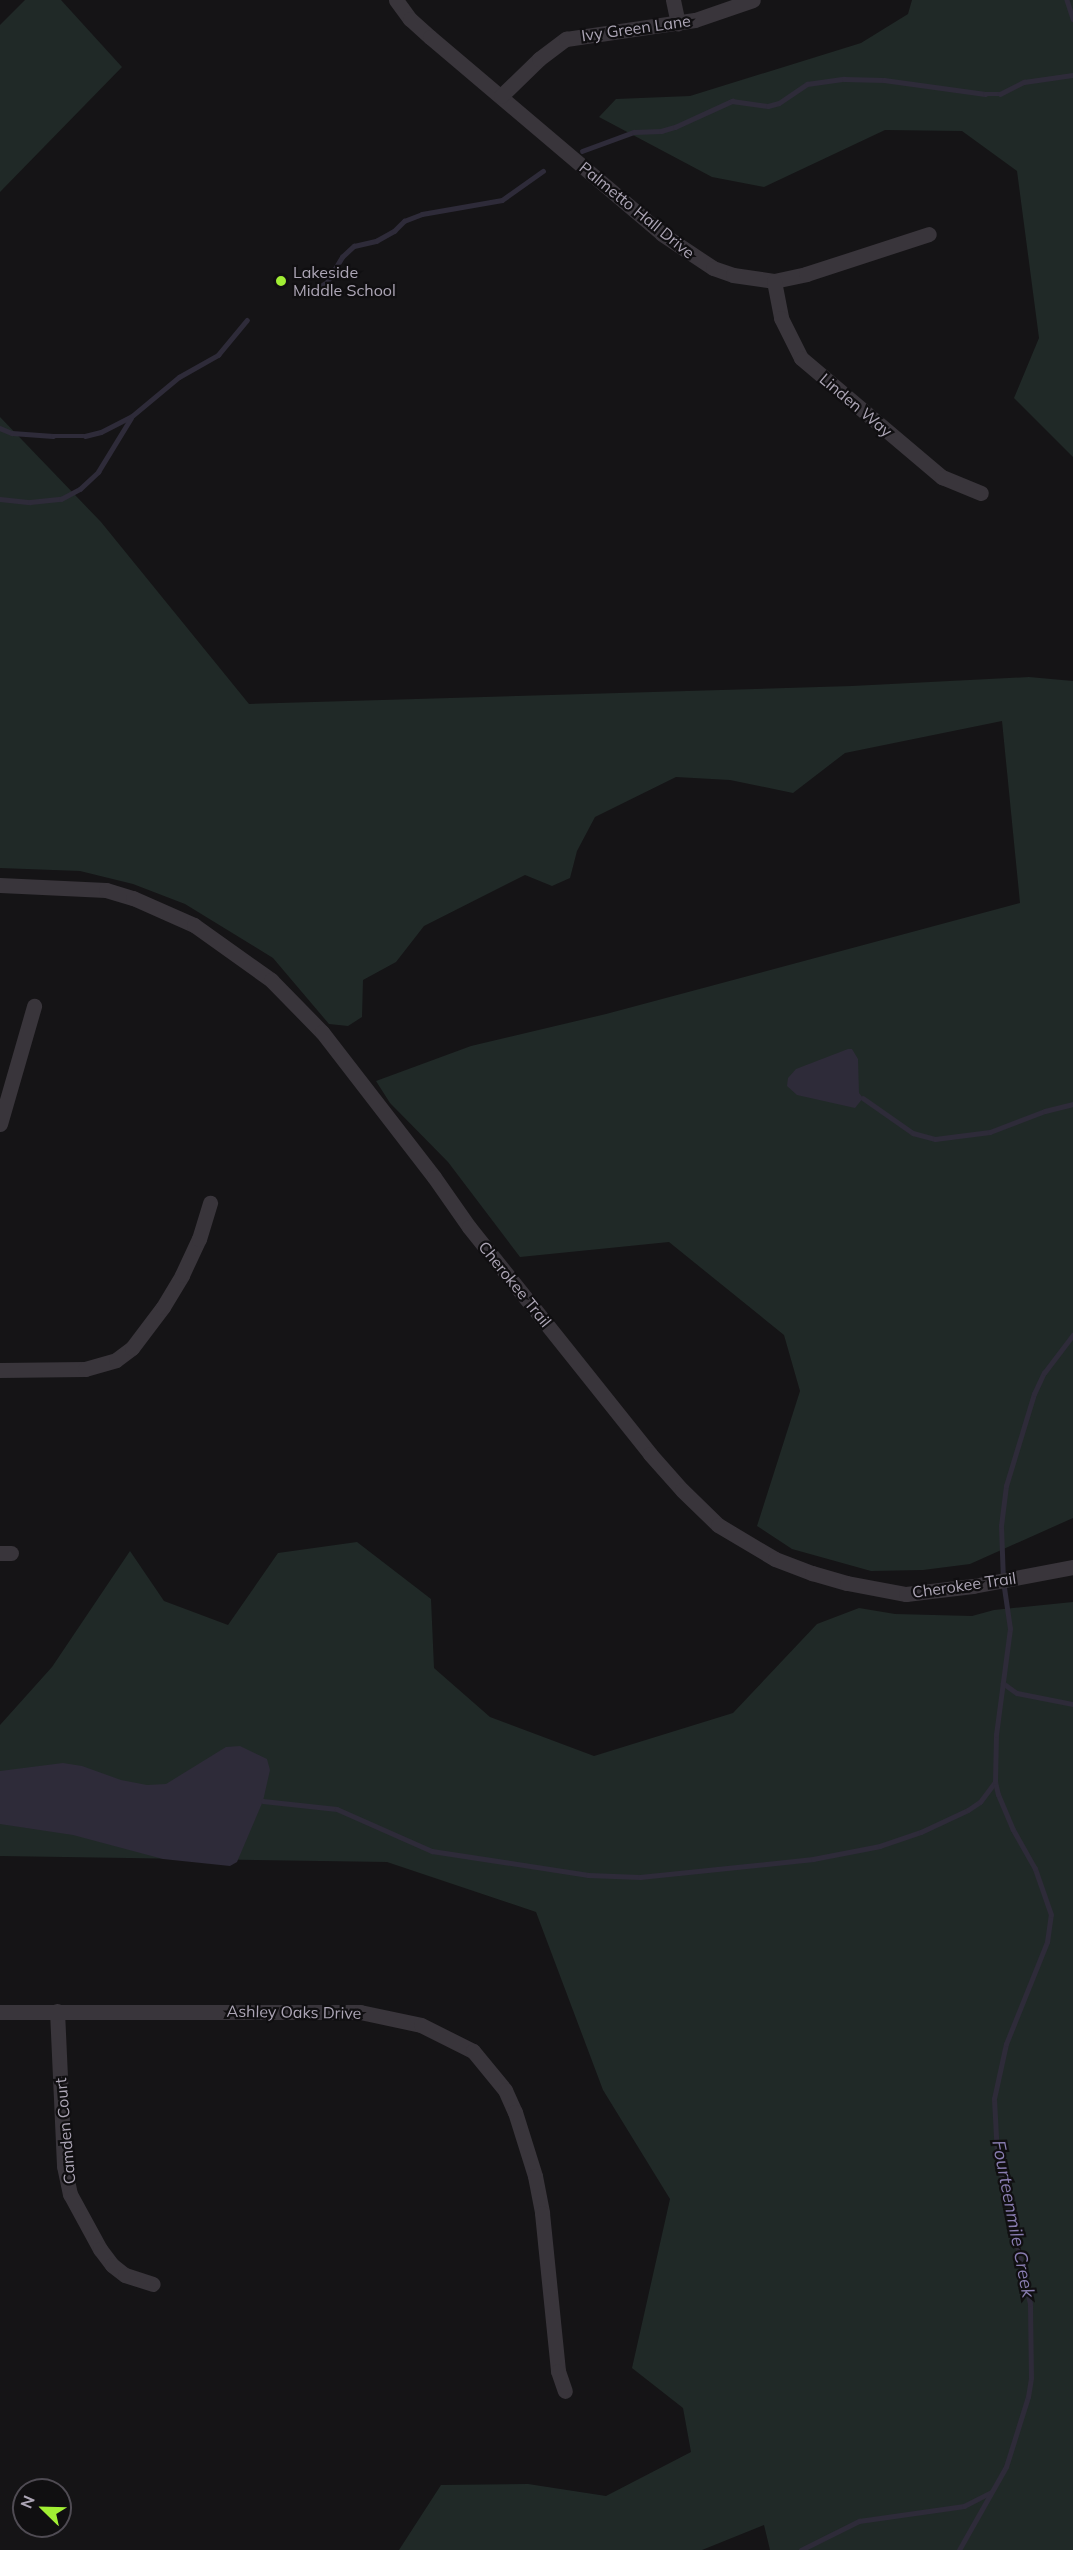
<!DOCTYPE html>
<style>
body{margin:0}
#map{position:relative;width:1073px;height:2550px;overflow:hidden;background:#151416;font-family:Mulish,sans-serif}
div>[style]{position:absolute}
.green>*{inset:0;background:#202927}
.water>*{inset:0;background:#2e2b39}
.stream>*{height:4.5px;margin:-2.25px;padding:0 2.25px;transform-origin:2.25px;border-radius:2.25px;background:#2e2b39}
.minor>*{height:15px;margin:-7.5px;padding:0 7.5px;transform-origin:7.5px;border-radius:7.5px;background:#39353b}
.dots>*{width:16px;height:16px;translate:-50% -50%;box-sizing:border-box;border:3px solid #100f11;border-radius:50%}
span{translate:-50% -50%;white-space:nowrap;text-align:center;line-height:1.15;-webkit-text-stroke:4.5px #100f11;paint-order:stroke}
.street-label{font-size:16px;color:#ada6b6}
.poi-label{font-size:16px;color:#ada6b6}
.left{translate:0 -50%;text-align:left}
.water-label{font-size:18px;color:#897db1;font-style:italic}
.north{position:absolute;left:12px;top:2478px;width:60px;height:60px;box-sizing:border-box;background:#100f11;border:2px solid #4f4b53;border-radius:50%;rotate:293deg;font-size:16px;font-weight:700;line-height:24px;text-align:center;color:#ada6b6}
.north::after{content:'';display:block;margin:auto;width:21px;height:27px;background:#a1ee34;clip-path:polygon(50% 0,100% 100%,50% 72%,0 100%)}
</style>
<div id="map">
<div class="green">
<i style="clip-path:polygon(25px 0,61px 0,122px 67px,0 192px,0 25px)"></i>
<i style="clip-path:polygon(912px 0,1073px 0,1073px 457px,1014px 398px,1039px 338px,1017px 171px,962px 131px,885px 130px,764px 187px,712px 177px,599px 117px,616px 99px,690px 96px,861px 43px,908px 14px)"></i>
<i style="clip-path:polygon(0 417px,101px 522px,249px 704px,852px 686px,1029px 677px,1073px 681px,1073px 1518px,970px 1564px,923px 1570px,871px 1571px,792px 1549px,757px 1526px,800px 1391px,784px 1335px,669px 1242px,520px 1257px,448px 1162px,390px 1103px,376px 1081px,471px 1046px,606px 1014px,1020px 903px,1002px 721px,845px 753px,793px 793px,730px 780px,676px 777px,595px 817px,577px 851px,570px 878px,552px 886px,525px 875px,424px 926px,396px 962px,363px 980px,362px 1017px,348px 1026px,329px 1024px,273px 958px,185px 904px,133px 884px,80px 871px,0 868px)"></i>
<i style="clip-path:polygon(357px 1542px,431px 1599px,434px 1668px,490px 1717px,594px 1756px,733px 1713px,817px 1624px,859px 1608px,895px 1614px,972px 1616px,994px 1610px,1073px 1602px,1073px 2550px,770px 2550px,764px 2525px,702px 2550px,399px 2550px,441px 2485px,528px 2484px,606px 2496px,691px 2452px,683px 2408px,632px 2368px,670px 2199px,603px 2090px,536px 1912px,387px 1862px,0 1856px,0 1725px,52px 1667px,130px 1551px,164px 1601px,228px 1625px,278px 1553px)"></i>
</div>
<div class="water">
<i style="clip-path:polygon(848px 1049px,852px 1049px,858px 1059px,859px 1093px,863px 1098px,855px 1108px,797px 1095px,787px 1086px,788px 1078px,796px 1069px)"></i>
<i style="clip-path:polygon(240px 1746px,267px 1759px,270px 1770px,263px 1801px,237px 1862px,230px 1866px,163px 1859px,73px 1835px,0 1824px,0 1771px,63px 1763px,82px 1766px,121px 1780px,147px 1785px,166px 1784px,226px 1747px)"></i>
</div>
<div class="stream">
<i style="left:1067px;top:0;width:20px;rotate:72deg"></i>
<i style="left:582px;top:151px;width:55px;rotate:-20.1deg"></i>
<i style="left:634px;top:132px;width:27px;rotate:-2deg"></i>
<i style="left:661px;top:131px;width:15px;rotate:-16deg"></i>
<i style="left:675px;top:127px;width:63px;rotate:-24.5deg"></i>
<i style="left:732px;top:101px;width:36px;rotate:8deg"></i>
<i style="left:768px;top:106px;width:11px;rotate:-15deg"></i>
<i style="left:779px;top:103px;width:34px;rotate:-34deg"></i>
<i style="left:807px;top:84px;width:37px;rotate:-8deg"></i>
<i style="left:844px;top:79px;width:40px;rotate:1.4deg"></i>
<i style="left:884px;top:80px;width:102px;rotate:7.9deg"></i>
<i style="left:985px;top:94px;width:15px"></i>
<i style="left:1000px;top:94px;width:27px;rotate:-27deg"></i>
<i style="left:1024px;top:82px;width:49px;rotate:-8.1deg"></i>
<i style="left:309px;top:293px;width:21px;rotate:-31deg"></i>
<i style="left:327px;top:282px;width:29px;rotate:-59deg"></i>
<i style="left:342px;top:257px;width:16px;rotate:-43deg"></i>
<i style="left:354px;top:246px;width:23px;rotate:-13deg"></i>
<i style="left:376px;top:241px;width:21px;rotate:-29deg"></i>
<i style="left:394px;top:231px;width:14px;rotate:-45deg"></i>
<i style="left:404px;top:221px;width:19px;rotate:-21deg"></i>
<i style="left:422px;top:214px;width:81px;rotate:-9.9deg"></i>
<i style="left:502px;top:200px;width:50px;rotate:-35.3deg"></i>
<i style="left:0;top:428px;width:13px;rotate:23deg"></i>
<i style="left:12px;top:433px;width:41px;rotate:4.2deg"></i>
<i style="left:53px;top:436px;width:32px"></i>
<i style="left:85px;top:436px;width:16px;rotate:-14deg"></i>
<i style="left:101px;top:432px;width:34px;rotate:-27deg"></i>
<i style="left:131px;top:417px;width:62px;rotate:-39.8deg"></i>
<i style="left:179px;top:377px;width:45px;rotate:-29.4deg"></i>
<i style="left:218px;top:355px;width:45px;rotate:-50.4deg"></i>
<i style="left:0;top:499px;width:30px;rotate:6deg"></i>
<i style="left:30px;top:502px;width:31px;rotate:-6deg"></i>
<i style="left:61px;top:499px;width:21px;rotate:-28deg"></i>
<i style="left:80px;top:489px;width:25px;rotate:-43deg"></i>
<i style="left:98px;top:472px;width:63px;rotate:-58.6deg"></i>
<i style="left:863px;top:1098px;width:61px;rotate:35deg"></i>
<i style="left:913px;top:1133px;width:23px;rotate:15deg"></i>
<i style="left:935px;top:1139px;width:55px;rotate:-7.3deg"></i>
<i style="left:990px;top:1132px;width:59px;rotate:-20.9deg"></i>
<i style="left:1045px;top:1111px;width:29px;rotate:-14deg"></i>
<i style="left:1003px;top:1683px;width:17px;rotate:36deg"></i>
<i style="left:1017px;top:1693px;width:57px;rotate:11.1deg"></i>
<i style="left:263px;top:1801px;width:74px;rotate:6.2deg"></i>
<i style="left:337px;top:1809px;width:104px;rotate:23.9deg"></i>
<i style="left:432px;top:1851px;width:158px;rotate:8.7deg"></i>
<i style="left:588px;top:1875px;width:52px;rotate:2.2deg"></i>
<i style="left:640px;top:1877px;width:174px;rotate:-5.9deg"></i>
<i style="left:813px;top:1859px;width:68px;rotate:-11deg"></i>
<i style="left:880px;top:1846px;width:43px;rotate:-18.9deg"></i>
<i style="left:921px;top:1832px;width:52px;rotate:-25.1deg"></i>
<i style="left:968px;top:1810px;width:14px;rotate:-34deg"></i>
<i style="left:980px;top:1802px;width:25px;rotate:-53deg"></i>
<i style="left:801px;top:2550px;width:65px;rotate:-26.6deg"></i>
<i style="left:859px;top:2521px;width:106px;rotate:-8.1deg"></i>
<i style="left:964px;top:2506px;width:30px;rotate:-27deg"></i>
<i style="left:959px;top:2550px;width:95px;rotate:-60.5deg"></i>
<i style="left:1006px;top:2467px;width:73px;rotate:-72.6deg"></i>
<i style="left:1028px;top:2397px;width:19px;rotate:-81deg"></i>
<i style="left:1031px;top:2378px;width:74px;rotate:-90.8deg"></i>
<i style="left:1030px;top:2304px;width:152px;rotate:-102.6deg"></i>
<i style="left:997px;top:2156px;width:57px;rotate:-93deg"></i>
<i style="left:994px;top:2099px;width:56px;rotate:-77.7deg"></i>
<i style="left:1006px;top:2044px;width:110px;rotate:-68.1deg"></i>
<i style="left:1047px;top:1942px;width:27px;rotate:-82deg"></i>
<i style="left:1051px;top:1915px;width:49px;rotate:-109.2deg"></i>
<i style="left:1035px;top:1869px;width:45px;rotate:-119.4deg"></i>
<i style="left:1013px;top:1830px;width:38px;rotate:-113deg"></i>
<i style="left:998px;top:1795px;width:13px;rotate:-103deg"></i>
<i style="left:995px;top:1782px;width:47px;rotate:-88.8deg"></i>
<i style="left:996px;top:1735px;width:107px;rotate:-82.5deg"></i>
<i style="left:1010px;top:1629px;width:49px;rotate:-98.3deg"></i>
<i style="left:1003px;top:1581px;width:55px;rotate:-92.1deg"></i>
<i style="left:1001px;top:1526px;width:40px;rotate:-82.9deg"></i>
<i style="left:1006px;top:1486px;width:96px;rotate:-73.1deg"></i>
<i style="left:1034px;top:1394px;width:23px;rotate:-65deg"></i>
<i style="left:1044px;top:1373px;width:48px;rotate:-52.7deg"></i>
</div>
<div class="minor">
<i style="left:396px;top:0;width:24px;rotate:54deg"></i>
<i style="left:410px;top:19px;width:27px;rotate:42deg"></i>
<i style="left:430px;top:37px;width:304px;rotate:40.3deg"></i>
<i style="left:662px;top:234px;width:61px;rotate:33.7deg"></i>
<i style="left:713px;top:268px;width:21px;rotate:19deg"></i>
<i style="left:733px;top:275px;width:41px;rotate:8.3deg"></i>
<i style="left:774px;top:281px;width:33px;rotate:-12deg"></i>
<i style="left:806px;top:274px;width:129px;rotate:-18deg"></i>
<i style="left:673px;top:0;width:24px;rotate:78deg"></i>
<i style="left:501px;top:96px;width:53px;rotate:-44.2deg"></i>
<i style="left:539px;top:59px;width:34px;rotate:-37deg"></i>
<i style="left:566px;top:39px;width:130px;rotate:-8.4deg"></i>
<i style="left:695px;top:20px;width:61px;rotate:-19deg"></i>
<i style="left:774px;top:281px;width:38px;rotate:79deg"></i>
<i style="left:781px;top:318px;width:45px;rotate:63.4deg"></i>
<i style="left:801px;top:358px;width:185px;rotate:40.2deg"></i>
<i style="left:942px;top:477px;width:42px;rotate:22.3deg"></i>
<i style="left:0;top:885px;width:106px;rotate:2.7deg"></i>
<i style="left:106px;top:890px;width:28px;rotate:17deg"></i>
<i style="left:133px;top:898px;width:67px;rotate:23.9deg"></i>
<i style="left:194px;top:925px;width:95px;rotate:35.5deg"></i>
<i style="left:271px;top:980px;width:73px;rotate:45.6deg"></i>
<i style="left:322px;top:1032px;width:183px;rotate:52.3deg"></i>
<i style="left:434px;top:1177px;width:61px;rotate:55deg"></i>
<i style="left:469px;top:1227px;width:290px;rotate:51.4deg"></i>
<i style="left:650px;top:1454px;width:48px;rotate:48.4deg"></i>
<i style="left:682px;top:1490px;width:50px;rotate:44.2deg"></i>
<i style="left:718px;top:1525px;width:66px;rotate:30.8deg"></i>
<i style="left:775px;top:1559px;width:40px;rotate:21deg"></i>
<i style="left:812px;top:1573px;width:36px;rotate:16deg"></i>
<i style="left:847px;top:1583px;width:60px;rotate:10.6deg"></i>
<i style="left:906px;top:1594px;width:67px;rotate:-6.8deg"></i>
<i style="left:973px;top:1586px;width:102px;rotate:-10.8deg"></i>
<i style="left:0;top:1124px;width:123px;rotate:-73.9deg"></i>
<i style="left:0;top:1370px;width:85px;rotate:-0.7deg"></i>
<i style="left:85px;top:1369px;width:32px;rotate:-16deg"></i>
<i style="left:116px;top:1360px;width:20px;rotate:-37deg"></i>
<i style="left:132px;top:1348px;width:51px;rotate:-52.9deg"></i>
<i style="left:163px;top:1307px;width:37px;rotate:-59deg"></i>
<i style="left:182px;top:1275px;width:40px;rotate:-65deg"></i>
<i style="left:199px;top:1239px;width:38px;rotate:-73deg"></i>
<i style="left:0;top:1553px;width:11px"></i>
<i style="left:57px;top:2011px;width:155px;rotate:87.4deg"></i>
<i style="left:64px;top:2166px;width:29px;rotate:78deg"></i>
<i style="left:70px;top:2194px;width:63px;rotate:61.4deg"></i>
<i style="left:100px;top:2249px;width:20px;rotate:53deg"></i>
<i style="left:112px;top:2265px;width:16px;rotate:38deg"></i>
<i style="left:125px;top:2275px;width:29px;rotate:18deg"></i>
<i style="left:0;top:2012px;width:360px"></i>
<i style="left:360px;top:2012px;width:62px;rotate:12deg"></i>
<i style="left:421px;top:2025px;width:58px;rotate:26.6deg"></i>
<i style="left:473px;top:2051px;width:50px;rotate:50.6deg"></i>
<i style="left:505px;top:2090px;width:24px;rotate:66deg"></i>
<i style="left:515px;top:2112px;width:67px;rotate:72.6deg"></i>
<i style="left:535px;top:2176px;width:38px;rotate:79deg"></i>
<i style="left:542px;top:2213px;width:159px;rotate:84.2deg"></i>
<i style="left:558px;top:2371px;width:21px;rotate:71deg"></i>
</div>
<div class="dots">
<i style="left:281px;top:281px;background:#a1ee34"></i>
</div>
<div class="street-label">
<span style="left:636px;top:28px;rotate:-8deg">Ivy Green Lane</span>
<span style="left:637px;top:210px;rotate:39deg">Palmetto Hall Drive</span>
<span style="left:856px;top:405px;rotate:40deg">Linden Way</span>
<span style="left:515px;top:1284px;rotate:51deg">Cherokee Trail</span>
<span style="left:964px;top:1585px;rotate:-8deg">Cherokee Trail</span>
<span style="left:294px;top:2012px;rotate:1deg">Ashley Oaks Drive</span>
<span style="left:65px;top:2131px;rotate:-95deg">Camden Court</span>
</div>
<div class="poi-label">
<span class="left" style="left:293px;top:281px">Lakeside<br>Middle School</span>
</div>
<div class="water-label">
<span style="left:1013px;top:2219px;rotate:79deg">Fourteenmile Creek</span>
</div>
<div class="north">N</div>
</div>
